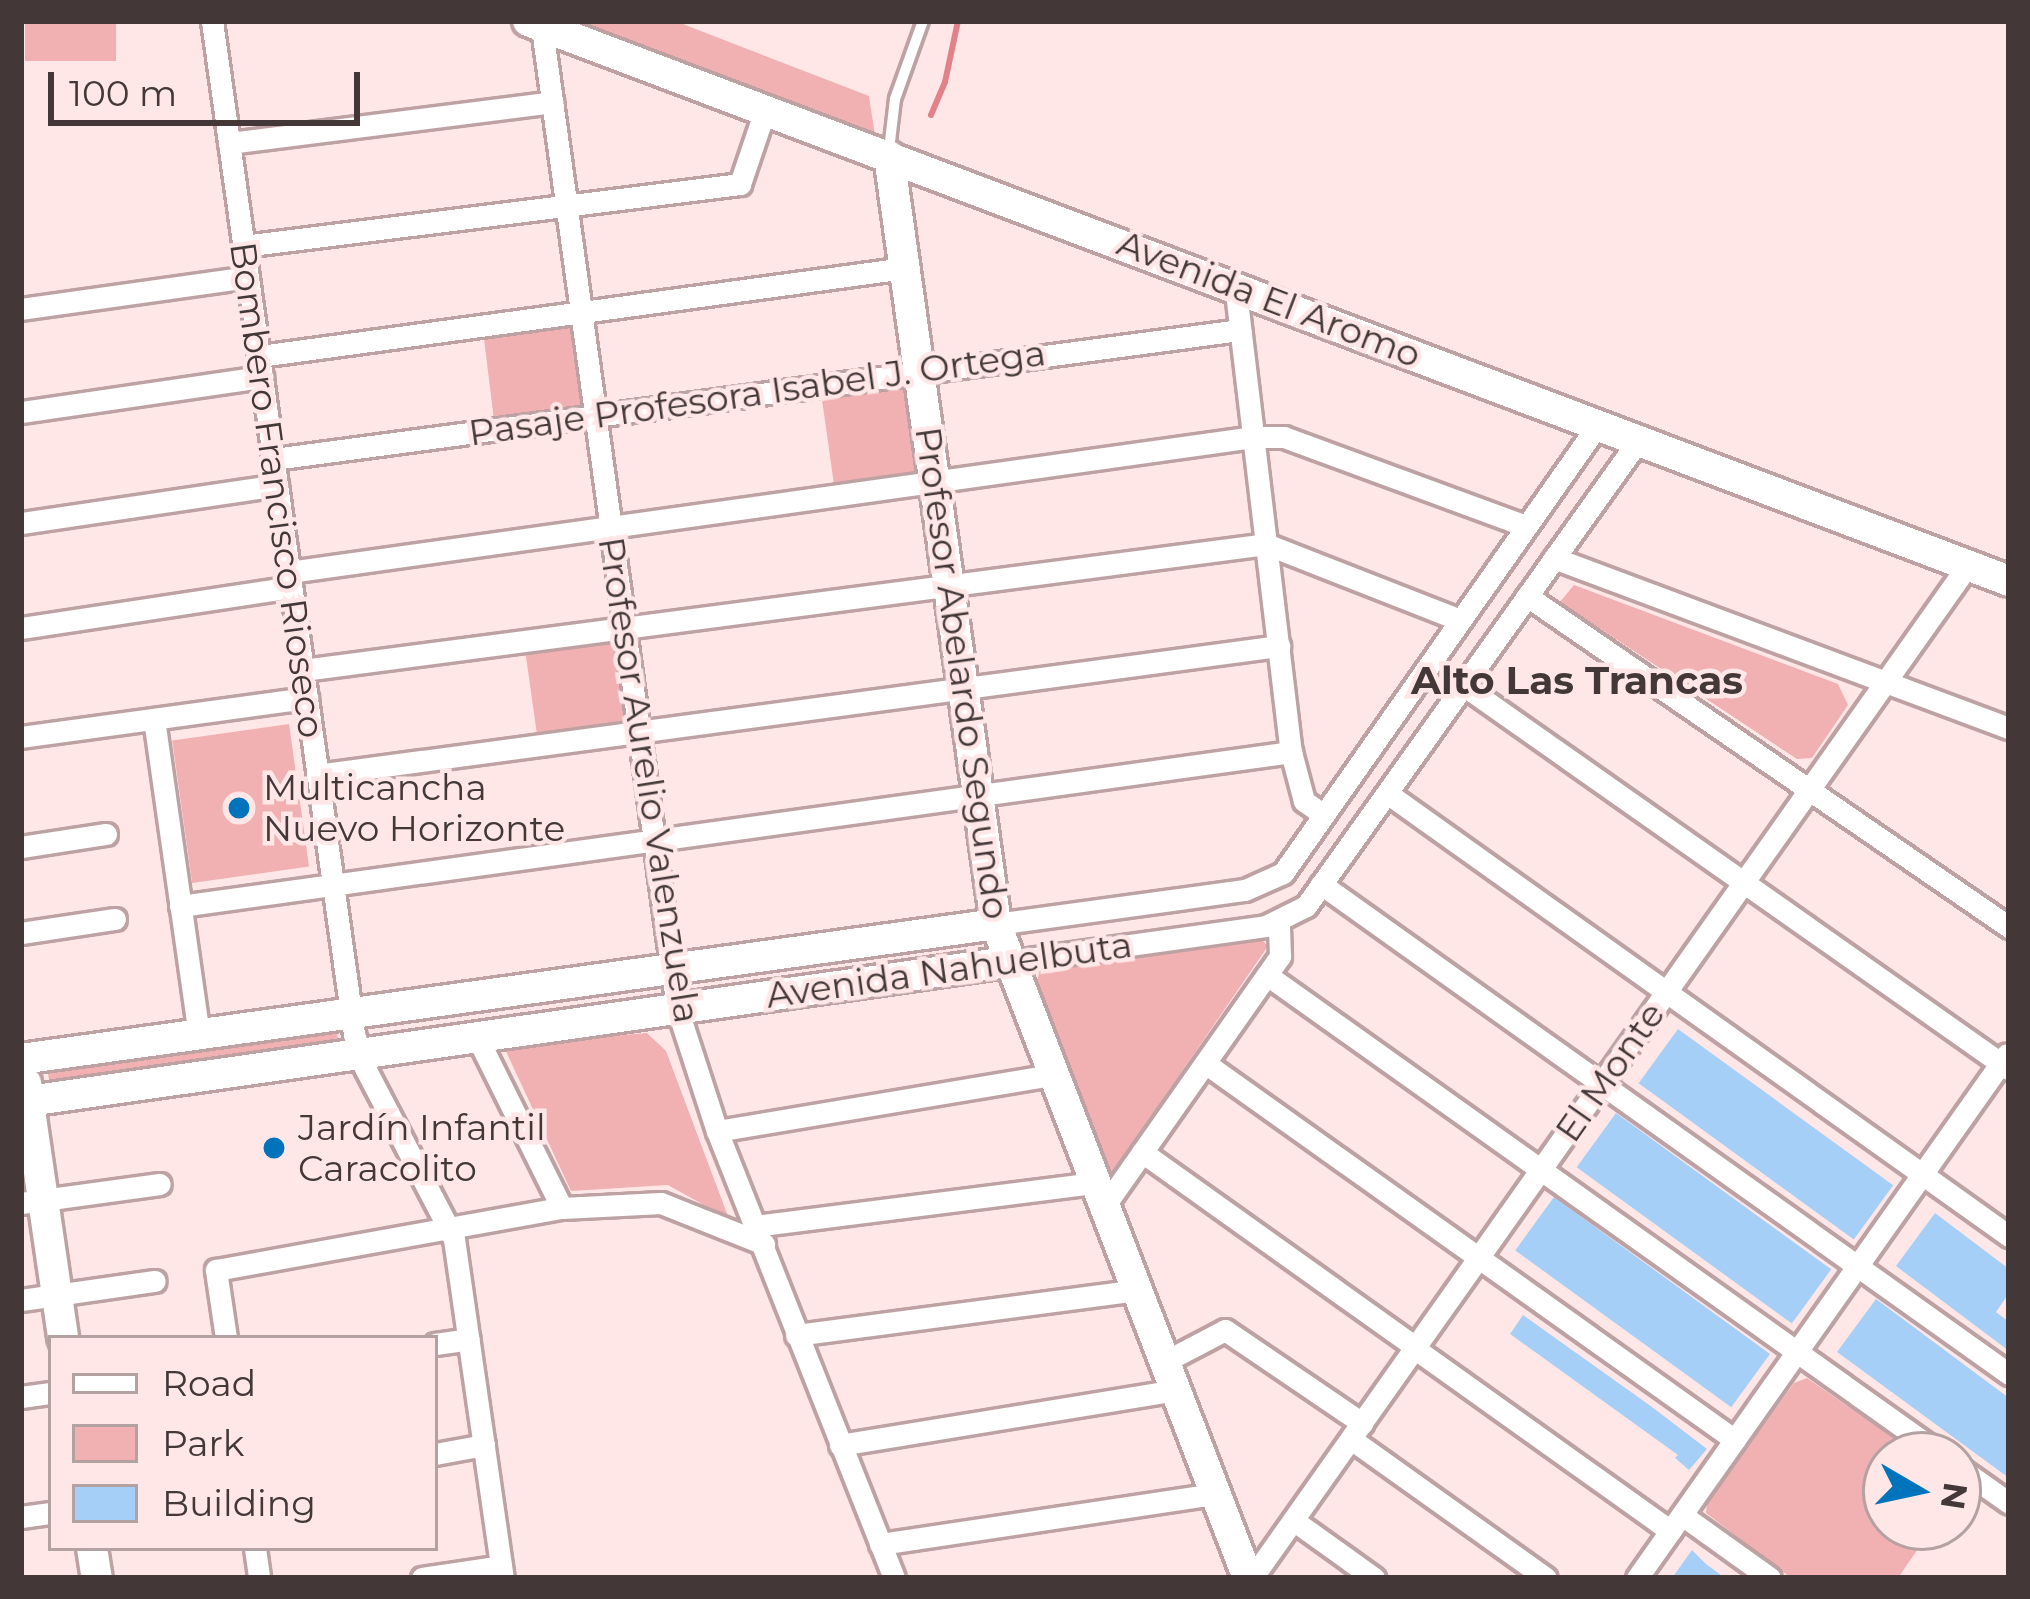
<!DOCTYPE html>
<meta charset="utf-8">
<style>
body{margin:0}
#map{position:relative;width:2030px;height:1599px;overflow:hidden;background:#ffe7e7;font-family:Montserrat,sans-serif}
div>[style]{position:absolute}
.green>*{inset:0;background:#f1b0b1;transform-origin:0 0}
.stream>*{height:6px;margin:-3px;padding:0 3px;transform-origin:3px;border-radius:3px;background:#e28288}
.building>*{inset:0;background:#a5cff6;transform-origin:0 0}
.roads{filter:drop-shadow(3px 0 #bea2a3) drop-shadow(-3px 0 #bea2a3) drop-shadow(0 3px #bea2a3) drop-shadow(0 -3px #bea2a3)}
.lane>*{height:10px;margin:-5px;padding:0 5px;transform-origin:5px;border-radius:5px;background:#fff}
.street>*{height:21px;margin:-10.5px;padding:0 10.5px;transform-origin:10.5px;border-radius:10.5px;background:#fff}
.secondary>*{height:30px;margin:-15px;padding:0 15px;transform-origin:15px;border-radius:15px;background:#fff}
.dots>*{width:33px;height:33px;translate:-50% -50%;box-sizing:border-box;border:6px solid #ffe7e7;border-radius:50%}
span{translate:-50% -50%;white-space:nowrap;text-align:center;line-height:1.15;-webkit-text-stroke:9px #ffe7e7;paint-order:stroke}
.street-label{font-size:36px;color:#433737}
.poi-label{font-size:36px;color:#433737}
.left{translate:0 -50%;text-align:left}
.neighbourhood-label{font-size:39px;color:#433737;font-weight:700}
.frame{position:absolute;inset:0;border:24px solid #433737;pointer-events:none}
.legend{position:absolute;left:48px;top:1335px;width:390px;height:216px;box-sizing:border-box;background:#ffe7e7;border:3px solid #b4a1a1;margin:0;padding:15px 21px;list-style:none;font-size:36px;color:#433737}
.legend li{display:flex;align-items:center;gap:24px;height:60px}
.legend b{width:60px;border:3px solid #b4a1a1}
.north{position:absolute;left:1862px;top:1431px;width:120px;height:120px;box-sizing:border-box;background:#ffe7e7;border:3px solid #b4a1a1;border-radius:50%;rotate:99deg;font-size:33px;font-weight:700;line-height:48px;text-align:center;color:#433737}
.north::after{content:'';display:block;margin:auto;width:42px;height:54px;background:#0073bd;clip-path:polygon(50% 0,100% 100%,50% 72%,0 100%)}
.scale{position:absolute;left:48px;top:72px;width:312px;height:54px;box-sizing:border-box;border:6px solid #433737;border-top:0;padding-left:15px;font-size:36px;line-height:42px;white-space:nowrap;color:#433737;-webkit-text-stroke:9px #ffe7e7;paint-order:stroke}
</style>
<div id="map">
<div class="green">
<i style="left:25px;top:21px;width:91px;height:40px"></i>
<i style="clip-path:polygon(557px 21px,675px 21px,869px 96px,876px 142px)"></i>
<i style="left:581px;top:308px;width:105px;height:100px;rotate:83deg"></i>
<i style="left:919px;top:371px;width:111px;height:100px;rotate:82deg"></i>
<i style="clip-path:polygon(1574px 585px,1838px 684px,1848px 705px,1812px 758px,1797px 759px,1560px 602px)"></i>
<i style="left:623px;top:628px;width:106px;height:100px;rotate:82deg"></i>
<i style="left:289px;top:724px;width:144px;height:118px;rotate:82deg"></i>
<i style="clip-path:polygon(1262px 940px,1268px 946px,1106px 1182px,1033px 995px,1040px 970px)"></i>
<i style="clip-path:polygon(337px 1028px,338px 1042px,50px 1085px,47px 1068px)"></i>
<i style="clip-path:polygon(647px 1033px,666px 1051px,729px 1219px,668px 1185px,571px 1191px,503px 1045px)"></i>
<i style="clip-path:polygon(1807px 1378px,1918px 1455px,1886px 1455px,1886px 1527px,1933px 1527px,1898px 1578px,1791px 1578px,1706px 1513px,1707px 1503px,1794px 1383px)"></i>
</div>
<div class="stream">
<i style="left:931px;top:115px;width:36px;rotate:-67deg"></i>
<i style="left:945px;top:82px;width:62px;rotate:-78deg"></i>
</div>
<div class="building">
<i style="left:1678px;top:1029px;width:266px;height:67px;rotate:36deg"></i>
<i style="left:1616px;top:1113px;width:266px;height:67px;rotate:36deg"></i>
<i style="left:1554px;top:1197px;width:267px;height:66px;rotate:36deg"></i>
<i style="clip-path:polygon(1935px 1213px,2009px 1269px,2009px 1293px,1996px 1312px,2009px 1322px,2009px 1351px,1896px 1266px)"></i>
<i style="clip-path:polygon(1876px 1299px,2009px 1398px,2009px 1478px,1837px 1352px)"></i>
<i style="clip-path:polygon(1523px 1315px,1652px 1407px,1707px 1449px,1689px 1470px,1675px 1458px,1678px 1455px,1510px 1334px)"></i>
<i style="clip-path:polygon(1692px 1550px,1706px 1564px,1725px 1578px,1672px 1578px)"></i>
</div>
<div class="roads">
<div class="lane">
<i style="left:889px;top:150px;width:51px;rotate:-83.3deg"></i>
<i style="left:895px;top:99px;width:83px;rotate:-70.3deg"></i>
</div>
<div class="street">
<i style="left:212px;top:21px;width:1023px;rotate:82.02deg"></i>
<i style="left:354px;top:1034px;width:36px;rotate:72deg"></i>
<i style="left:365px;top:1068px;width:193px;rotate:62.5deg"></i>
<i style="left:454px;top:1239px;width:343px;rotate:81.8deg"></i>
<i style="left:541px;top:21px;width:996px;rotate:82.15deg"></i>
<i style="left:677px;top:1008px;width:129px;rotate:72deg"></i>
<i style="left:717px;top:1131px;width:481px;rotate:68.4deg"></i>
<i style="left:229px;top:143px;width:326px;rotate:-7.2deg"></i>
<i style="left:243px;top:246px;width:501px;rotate:-7.11deg"></i>
<i style="left:740px;top:184px;width:78px;rotate:-71.3deg"></i>
<i style="left:1235px;top:284px;width:471px;rotate:83.2deg"></i>
<i style="left:1291px;top:752px;width:51px;rotate:75.1deg"></i>
<i style="left:1304px;top:801px;width:24px;rotate:35deg"></i>
<i style="left:21px;top:309px;width:229px;rotate:-8deg"></i>
<i style="left:260px;top:356px;width:651px;rotate:-7.77deg"></i>
<i style="left:21px;top:412px;width:244px;rotate:-8.3deg"></i>
<i style="left:274px;top:459px;width:975px;rotate:-7.61deg"></i>
<i style="left:21px;top:523px;width:259px;rotate:-8.4deg"></i>
<i style="left:1554px;top:558px;width:486px;rotate:20.5deg"></i>
<i style="left:289px;top:572px;width:973px;rotate:-7.97deg"></i>
<i style="left:1253px;top:437px;width:31px"></i>
<i style="left:1284px;top:437px;width:258px;rotate:20.2deg"></i>
<i style="left:1527px;top:596px;width:585px;rotate:34.48deg"></i>
<i style="left:21px;top:628px;width:273px;rotate:-8.6deg"></i>
<i style="left:303px;top:670px;width:971px;rotate:-7.45deg"></i>
<i style="left:1266px;top:544px;width:208px;rotate:21.4deg"></i>
<i style="left:1463px;top:685px;width:668px;rotate:35.12deg"></i>
<i style="left:154px;top:719px;width:319px;rotate:81.9deg"></i>
<i style="left:21px;top:737px;width:289px;rotate:-7.8deg"></i>
<i style="left:317px;top:775px;width:971px;rotate:-7.64deg"></i>
<i style="left:1387px;top:793px;width:764px;rotate:35.46deg"></i>
<i style="left:21px;top:847px;width:86px;rotate:-8.7deg"></i>
<i style="left:1321px;top:884px;width:845px;rotate:35.46deg"></i>
<i style="left:180px;top:906px;width:1122px;rotate:-7.89deg"></i>
<i style="left:996px;top:924px;width:251px;rotate:-7.8deg"></i>
<i style="left:1245px;top:890px;width:42px;rotate:-24.1deg"></i>
<i style="left:1283px;top:873px;width:546px;rotate:-54.91deg"></i>
<i style="left:21px;top:933px;width:95px;rotate:-8.5deg"></i>
<i style="left:1007px;top:962px;width:261px;rotate:-7.9deg"></i>
<i style="left:1266px;top:926px;width:45px;rotate:-26.6deg"></i>
<i style="left:1306px;top:906px;width:571px;rotate:-54.47deg"></i>
<i style="left:1267px;top:975px;width:828px;rotate:35.42deg"></i>
<i style="left:477px;top:1037px;width:191px;rotate:63.6deg"></i>
<i style="left:1205px;top:1063px;width:650px;rotate:35.43deg"></i>
<i style="left:717px;top:1131px;width:340px;rotate:-9.5deg"></i>
<i style="left:1142px;top:1152px;width:335px;rotate:35.5deg"></i>
<i style="left:21px;top:1203px;width:140px;rotate:-7.8deg"></i>
<i style="left:1103px;top:1208px;width:308px;rotate:-54.9deg"></i>
<i style="left:1280px;top:956px;width:34px;rotate:-92deg"></i>
<i style="left:754px;top:1226px;width:343px;rotate:-7.2deg"></i>
<i style="left:21px;top:1300px;width:135px;rotate:-8.1deg"></i>
<i style="left:796px;top:1335px;width:343px;rotate:-7.5deg"></i>
<i style="left:226px;top:1338px;width:69px;rotate:-98.4deg"></i>
<i style="left:216px;top:1270px;width:352px;rotate:-10.2deg"></i>
<i style="left:562px;top:1208px;width:99px;rotate:-2.9deg"></i>
<i style="left:661px;top:1203px;width:111px;rotate:21.7deg"></i>
<i style="left:435px;top:1344px;width:34px;rotate:-8deg"></i>
<i style="left:1414px;top:1348px;width:315px;rotate:35.5deg"></i>
<i style="left:1164px;top:1362px;width:69px;rotate:-27.7deg"></i>
<i style="left:1225px;top:1330px;width:166px;rotate:34.2deg"></i>
<i style="left:21px;top:1397px;width:30px;rotate:-8deg"></i>
<i style="left:1351px;top:1439px;width:239px;rotate:35.5deg"></i>
<i style="left:840px;top:1445px;width:339px;rotate:-9.3deg"></i>
<i style="left:435px;top:1454px;width:50px;rotate:-10.4deg"></i>
<i style="left:1958px;top:1467px;width:62px;rotate:35.2deg"></i>
<i style="left:1682px;top:1515px;width:108px;rotate:35.6deg"></i>
<i style="left:21px;top:1517px;width:30px;rotate:-8deg"></i>
<i style="left:1293px;top:1520px;width:100px;rotate:35.6deg"></i>
<i style="left:880px;top:1544px;width:340px;rotate:-8.5deg"></i>
<i style="left:255px;top:1548px;width:30px;rotate:82deg"></i>
<i style="left:422px;top:1578px;width:80px;rotate:-8.6deg"></i>
<i style="left:1252px;top:1578px;width:1240px;rotate:-54.75deg"></i>
<i style="left:1637px;top:1578px;width:641px;rotate:-54.77deg"></i>
</div>
<div class="secondary">
<i style="left:528px;top:21px;width:1583px;rotate:20.71deg"></i>
<i style="left:889px;top:156px;width:775px;rotate:82.07deg"></i>
<i style="left:996px;top:924px;width:701px;rotate:68.93deg"></i>
<i style="left:21px;top:1059px;width:984px;rotate:-7.88deg"></i>
<i style="left:26px;top:1083px;width:258px;rotate:81.7deg"></i>
<i style="left:21px;top:1102px;width:996px;rotate:-8.08deg"></i>
<i style="left:92px;top:1548px;width:30px;rotate:81deg"></i>
</div>
</div>
<div class="dots">
<i style="left:239px;top:808px;background:#0073bd"></i>
<i style="left:274px;top:1148px;background:#0073bd"></i>
</div>
<div class="street-label">
<span style="left:1269px;top:299px;rotate:21deg">Avenida El Aromo</span>
<span style="left:757px;top:393px;rotate:-8deg">Pasaje Profesora Isabel J. Ortega</span>
<span style="left:277px;top:490px;rotate:82deg">Bombero Francisco Rioseco</span>
<span style="left:962px;top:673px;rotate:82deg">Profesor Abelardo Segundo</span>
<span style="left:649px;top:780px;rotate:81deg">Profesor Aurelio Valenzuela</span>
<span style="left:949px;top:970px;rotate:-8deg">Avenida Nahuelbuta</span>
<span style="left:1610px;top:1072px;rotate:-55deg">El Monte</span>
</div>
<div class="poi-label">
<span class="left" style="left:263px;top:808px">Multicancha<br>Nuevo Horizonte</span>
<span class="left" style="left:298px;top:1148px">Jardín Infantil<br>Caracolito</span>
</div>
<div class="neighbourhood-label">
<span style="left:1577px;top:680px">Alto Las Trancas</span>
</div>
<div class="frame"></div>
<ul class="legend">
<li><b style="height:15px;background:#fff"></b>Road</li>
<li><b style="height:33px;background:#f1b0b1"></b>Park</li>
<li><b style="height:33px;background:#a5cff6"></b>Building</li>
</ul>
<div class="north">N</div>
<div class="scale">100 m</div>
</div>
